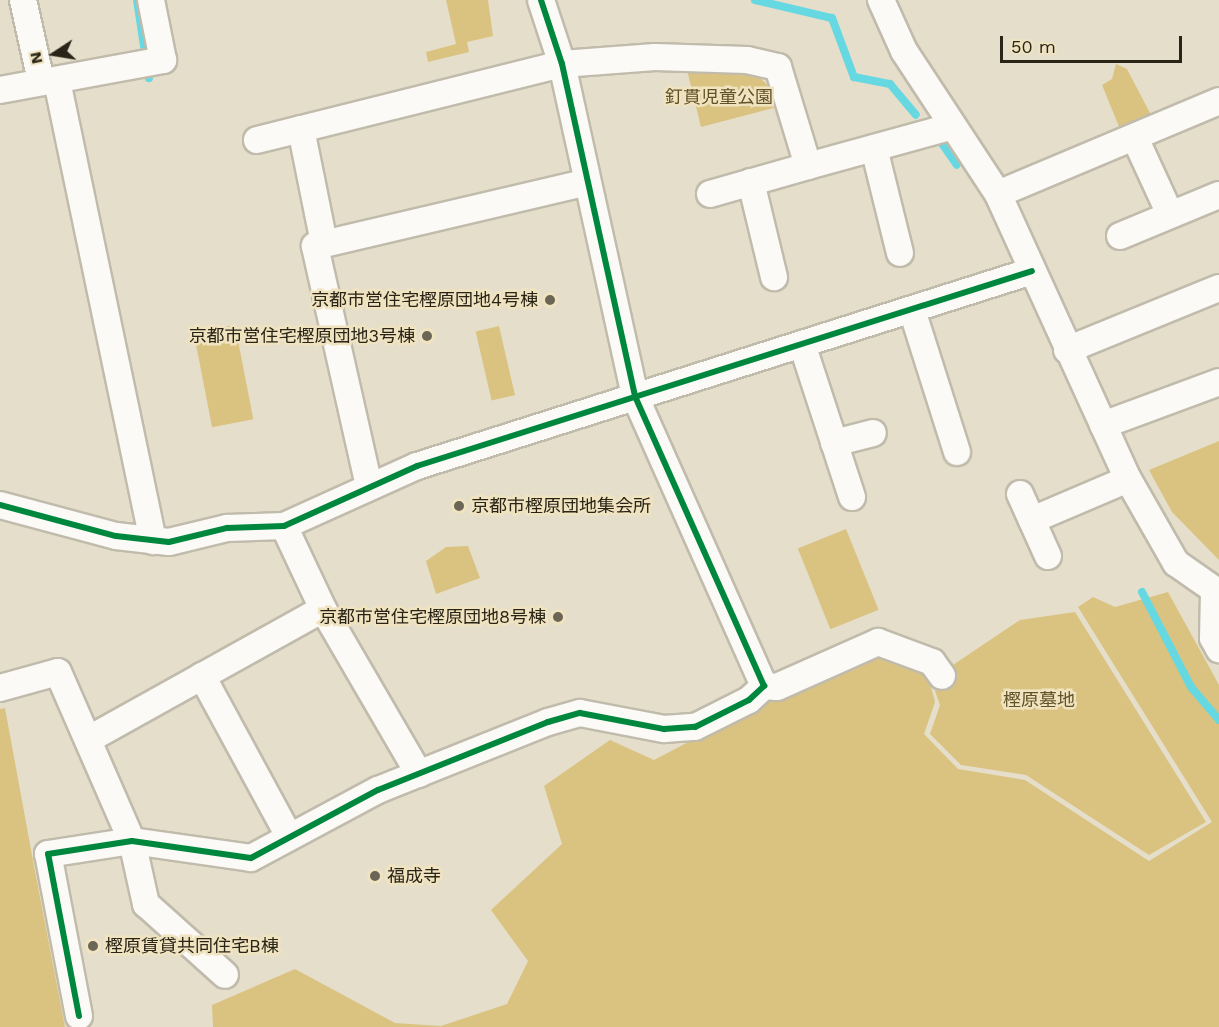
<!DOCTYPE html>
<meta charset="utf-8">
<style>
body{margin:0}
#map{position:relative;width:1219px;height:1027px;overflow:hidden;background:#e5decb;font-family:"Work Sans","Noto Sans JP",sans-serif}
div>[style]{position:absolute}
.green>*{inset:0;background:#dac381;transform-origin:0 0}
.stream>*{height:8px;margin:-4px;padding:0 4px;transform-origin:4px;border-radius:4px;background:#66d8e1}
.roads{filter:drop-shadow(2px 0 #c1bbac) drop-shadow(-2px 0 #c1bbac) drop-shadow(0 2px #c1bbac) drop-shadow(0 -2px #c1bbac)}
.minor>*{height:26px;margin:-13px;padding:0 13px;transform-origin:13px;border-radius:13px;background:#fbfaf7}
.cycleway>*{height:6px;margin:-3px;padding:0 3px;transform-origin:3px;border-radius:3px;background:#00873e}
.dots>*{width:16px;height:16px;translate:-50% -50%;box-sizing:border-box;border:3px solid #f0e3c0;border-radius:50%}
span{translate:-50% -50%;white-space:nowrap;text-align:center;line-height:1.15;-webkit-text-stroke:5px #f0e3c0;paint-order:stroke}
.park-label{font-size:18px;color:#615227}
.poi-label{font-size:18px;color:#292417}
.right{translate:-100% -50%;text-align:right}
.left{translate:0 -50%;text-align:left}
.north{position:absolute;left:24px;top:24px;width:60px;height:60px;-webkit-text-stroke:4px #f0e3c0;paint-order:stroke;rotate:258deg;font-size:16px;font-weight:700;line-height:24px;text-align:center;color:#292417}
.north::after{content:'';display:block;margin:auto;width:21px;height:27px;background:#292417;clip-path:polygon(50% 0,100% 100%,50% 72%,0 100%)}
.scale{position:absolute;left:1000px;top:36px;width:182px;height:27px;box-sizing:border-box;border:3px solid #292417;border-top:0;padding-left:8px;font-size:18px;line-height:21px;white-space:nowrap;color:#292417;-webkit-text-stroke:4px #f0e3c0;paint-order:stroke}
</style>
<div id="map">
<div class="green">
<i style="clip-path:polygon(446px 0,488px 0,493px 36px,467px 42px,469px 52px,428px 62px,426px 52px,456px 44px)"></i>
<i style="clip-path:polygon(1116px 64px,1127px 69px,1151px 115px,1120px 129px,1102px 85px,1112px 79px)"></i>
<i style="clip-path:polygon(687px 70px,756px 74px,775px 92px,777px 107px,701px 127px)"></i>
<i style="left:235px;top:325px;width:96px;height:42px;rotate:79deg"></i>
<i style="left:499px;top:326px;width:71px;height:24px;rotate:77deg"></i>
<i style="clip-path:polygon(1219px 441px,1219px 560px,1172px 512px,1149px 470px)"></i>
<i style="left:846px;top:529px;width:87px;height:52px;rotate:68deg"></i>
<i style="clip-path:polygon(468px 546px,480px 578px,436px 594px,426px 561px,446px 547px)"></i>
<i style="clip-path:polygon(1168px 592px,1219px 685px,1219px 1027px,213px 1027px,212px 1005px,295px 969px,395px 1023px,441px 1026px,507px 1004px,528px 961px,491px 910px,562px 844px,544px 786px,610px 740px,654px 760px,870px 647px,925px 665px,935px 702px,924px 734px,958px 769px,1025px 780px,1149px 861px,1212px 822px,1078px 607px,1093px 597px,1115px 607px)"></i>
<i style="clip-path:polygon(1075px 612px,1206px 822px,1149px 855px,1026px 775px,961px 765px,930px 734px,940px 705px,935px 691px,944px 671px,1020px 620px)"></i>
<i style="clip-path:polygon(5px 708px,34px 866px,65px 1027px,0 1027px,0 709px)"></i>
</div>
<div class="stream">
<i style="left:137px;top:0;width:79px;rotate:81.3deg"></i>
<i style="left:755px;top:0;width:79px;rotate:13.2deg"></i>
<i style="left:832px;top:18px;width:63px;rotate:69.6deg"></i>
<i style="left:854px;top:77px;width:37px;rotate:11deg"></i>
<i style="left:890px;top:84px;width:40px;rotate:50deg"></i>
<i style="left:943px;top:145px;width:24px;rotate:55deg"></i>
<i style="left:1142px;top:592px;width:107px;rotate:62.7deg"></i>
<i style="left:1191px;top:687px;width:43px;rotate:49.7deg"></i>
</div>
<div class="roads">
<div class="minor">
<i style="left:23px;top:0;width:83px;rotate:77.5deg"></i>
<i style="left:881px;top:0;width:56px;rotate:65.7deg"></i>
<i style="left:904px;top:51px;width:171px;rotate:56.7deg"></i>
<i style="left:998px;top:194px;width:313px;rotate:65.5deg"></i>
<i style="left:1128px;top:479px;width:97px;rotate:60.3deg"></i>
<i style="left:1176px;top:563px;width:52px;rotate:34.9deg"></i>
<i style="left:57px;top:81px;width:470px;rotate:78.2deg"></i>
<i style="left:0;top:90px;width:166px;rotate:-10.4deg"></i>
<i style="left:163px;top:60px;width:61px;rotate:-101.3deg"></i>
<i style="left:1135px;top:138px;width:84px;rotate:65.3deg"></i>
<i style="left:257px;top:140px;width:45px;rotate:-14deg"></i>
<i style="left:874px;top:148px;width:108px;rotate:76.1deg"></i>
<i style="left:751px;top:182px;width:98px;rotate:76.4deg"></i>
<i style="left:710px;top:194px;width:102px;rotate:-15.9deg"></i>
<i style="left:998px;top:194px;width:240px;rotate:-22.8deg"></i>
<i style="left:1120px;top:236px;width:107px;rotate:-22.5deg"></i>
<i style="left:324px;top:243px;width:116px;rotate:-101.4deg"></i>
<i style="left:301px;top:129px;width:269px;rotate:-14deg"></i>
<i style="left:562px;top:64px;width:93px;rotate:-4.3deg"></i>
<i style="left:655px;top:57px;width:92px;rotate:1.9deg"></i>
<i style="left:747px;top:60px;width:32px;rotate:13deg"></i>
<i style="left:778px;top:67px;width:103px;rotate:73.1deg"></i>
<i style="left:808px;top:166px;width:147px;rotate:-15.4deg"></i>
<i style="left:912px;top:310px;width:149px;rotate:72.4deg"></i>
<i style="left:802px;top:344px;width:161px;rotate:71.9deg"></i>
<i style="left:1067px;top:350px;width:164px;rotate:-22.2deg"></i>
<i style="left:1103px;top:425px;width:124px;rotate:-20.3deg"></i>
<i style="left:834px;top:443px;width:40px;rotate:-14.4deg"></i>
<i style="left:369px;top:486px;width:246px;rotate:-102.7deg"></i>
<i style="left:315px;top:246px;width:279px;rotate:-13.2deg"></i>
<i style="left:1020px;top:494px;width:68px;rotate:65.7deg"></i>
<i style="left:0;top:505px;width:120px;rotate:15deg"></i>
<i style="left:116px;top:536px;width:53px;rotate:6.5deg"></i>
<i style="left:169px;top:542px;width:60px;rotate:-13.6deg"></i>
<i style="left:227px;top:528px;width:57px;rotate:-2deg"></i>
<i style="left:284px;top:526px;width:146px;rotate:-24.3deg"></i>
<i style="left:417px;top:466px;width:645px;rotate:-17.59deg"></i>
<i style="left:1032px;top:520px;width:104px;rotate:-23.1deg"></i>
<i style="left:284px;top:526px;width:92px;rotate:64.8deg"></i>
<i style="left:323px;top:609px;width:191px;rotate:59.8deg"></i>
<i style="left:1214px;top:592px;width:46px;rotate:91.2deg"></i>
<i style="left:1213px;top:638px;width:13px;rotate:61deg"></i>
<i style="left:202px;top:676px;width:182px;rotate:61.5deg"></i>
<i style="left:764px;top:686px;width:13px;rotate:4deg"></i>
<i style="left:777px;top:687px;width:111px;rotate:-24deg"></i>
<i style="left:878px;top:642px;width:58px;rotate:20.3deg"></i>
<i style="left:932px;top:662px;width:17px;rotate:54deg"></i>
<i style="left:0;top:688px;width:60px;rotate:-15.4deg"></i>
<i style="left:58px;top:672px;width:184px;rotate:66.4deg"></i>
<i style="left:132px;top:841px;width:65px;rotate:77.5deg"></i>
<i style="left:146px;top:904px;width:106px;rotate:41.9deg"></i>
<i style="left:91px;top:738px;width:265px;rotate:-29.1deg"></i>
<i style="left:79px;top:1016px;width:165px;rotate:-100.8deg"></i>
<i style="left:48px;top:854px;width:85px;rotate:-8.8deg"></i>
<i style="left:132px;top:841px;width:120px;rotate:8.1deg"></i>
<i style="left:251px;top:858px;width:144px;rotate:-28.2deg"></i>
<i style="left:378px;top:790px;width:183px;rotate:-21.8deg"></i>
<i style="left:548px;top:722px;width:33px;rotate:-16deg"></i>
<i style="left:580px;top:713px;width:86px;rotate:10.8deg"></i>
<i style="left:664px;top:729px;width:31px;rotate:-4deg"></i>
<i style="left:695px;top:727px;width:60px;rotate:-26.6deg"></i>
<i style="left:749px;top:700px;width:21px;rotate:-43deg"></i>
<i style="left:764px;top:686px;width:317px;rotate:-114deg"></i>
<i style="left:635px;top:396px;width:340px;rotate:-102.4deg"></i>
<i style="left:562px;top:64px;width:67px;rotate:-108.2deg"></i>
</div>
</div>
<div class="cycleway">
<i style="left:0;top:505px;width:120px;rotate:15deg"></i>
<i style="left:116px;top:536px;width:53px;rotate:6.5deg"></i>
<i style="left:169px;top:542px;width:60px;rotate:-13.6deg"></i>
<i style="left:227px;top:528px;width:57px;rotate:-2deg"></i>
<i style="left:284px;top:526px;width:146px;rotate:-24.3deg"></i>
<i style="left:417px;top:466px;width:645px;rotate:-17.59deg"></i>
<i style="left:79px;top:1016px;width:165px;rotate:-100.8deg"></i>
<i style="left:48px;top:854px;width:85px;rotate:-8.8deg"></i>
<i style="left:132px;top:841px;width:120px;rotate:8.1deg"></i>
<i style="left:251px;top:858px;width:144px;rotate:-28.2deg"></i>
<i style="left:378px;top:790px;width:183px;rotate:-21.8deg"></i>
<i style="left:548px;top:722px;width:33px;rotate:-16deg"></i>
<i style="left:580px;top:713px;width:86px;rotate:10.8deg"></i>
<i style="left:664px;top:729px;width:31px;rotate:-4deg"></i>
<i style="left:695px;top:727px;width:60px;rotate:-26.6deg"></i>
<i style="left:749px;top:700px;width:21px;rotate:-43deg"></i>
<i style="left:764px;top:686px;width:317px;rotate:-114deg"></i>
<i style="left:635px;top:396px;width:340px;rotate:-102.4deg"></i>
<i style="left:562px;top:64px;width:67px;rotate:-108.2deg"></i>
</div>
<div class="dots">
<i style="left:550px;top:300px;background:#6b6556"></i>
<i style="left:427px;top:336px;background:#6b6556"></i>
<i style="left:459px;top:506px;background:#6b6556"></i>
<i style="left:558px;top:617px;background:#6b6556"></i>
<i style="left:375px;top:876px;background:#6b6556"></i>
<i style="left:93px;top:946px;background:#6b6556"></i>
</div>
<div class="park-label">
<span style="left:719px;top:97px">釘貫児童公園</span>
<span style="left:1039px;top:700px">樫原墓地</span>
</div>
<div class="poi-label">
<span class="right" style="left:538px;top:300px">京都市営住宅樫原団地4号棟</span>
<span class="right" style="left:415px;top:336px">京都市営住宅樫原団地3号棟</span>
<span class="left" style="left:471px;top:506px">京都市樫原団地集会所</span>
<span class="right" style="left:546px;top:617px">京都市営住宅樫原団地8号棟</span>
<span class="left" style="left:387px;top:876px">福成寺</span>
<span class="left" style="left:105px;top:946px">樫原賃貸共同住宅B棟</span>
</div>
<div class="north">N</div>
<div class="scale">50 m</div>
</div>
